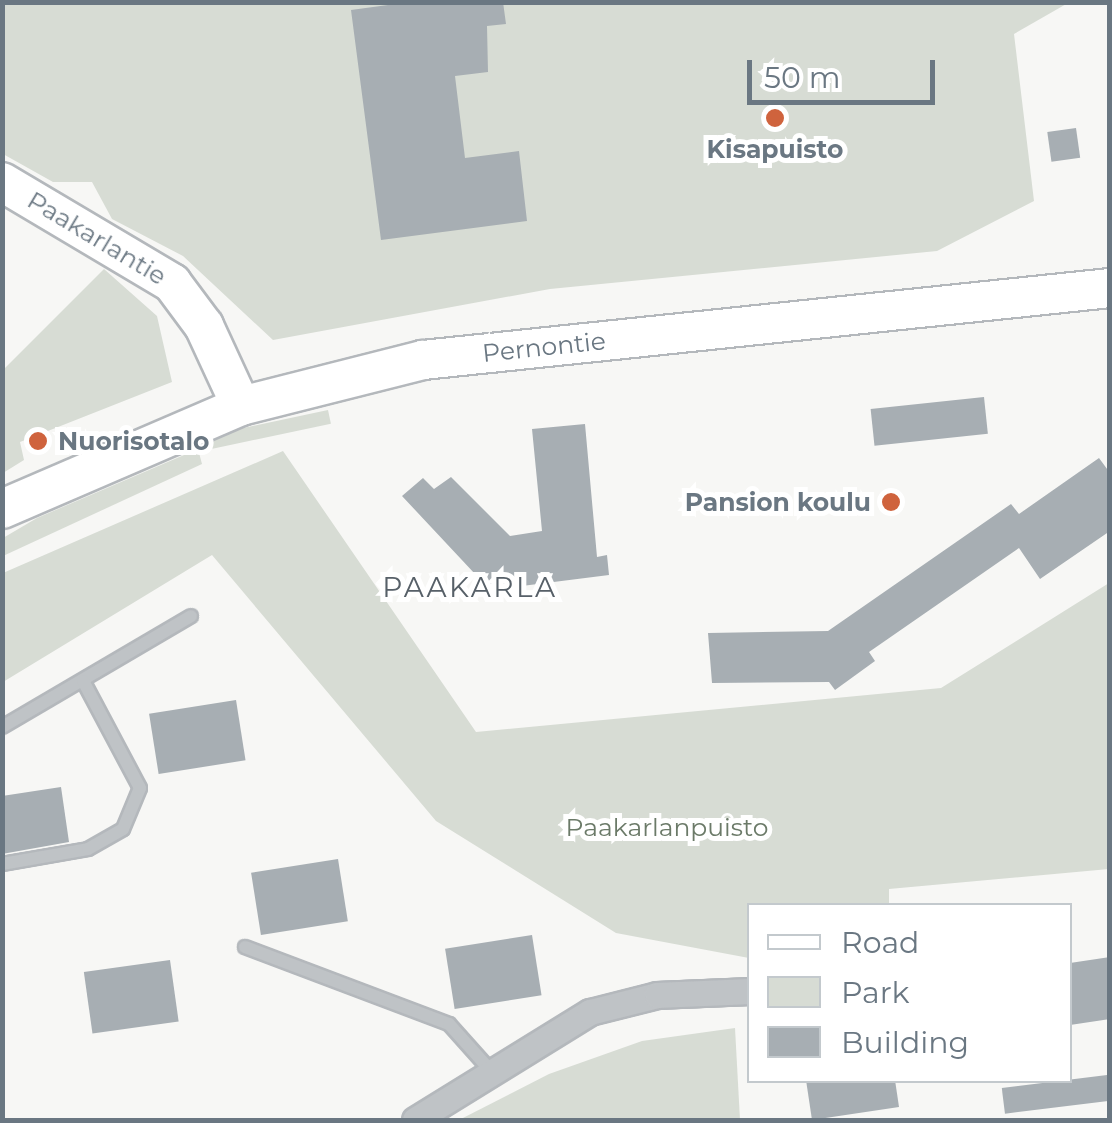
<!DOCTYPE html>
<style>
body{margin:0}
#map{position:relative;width:1112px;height:1123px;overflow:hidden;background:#f7f7f5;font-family:Montserrat,sans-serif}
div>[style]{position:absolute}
.green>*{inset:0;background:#d7dcd4;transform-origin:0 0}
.building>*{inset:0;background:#a7aeb3;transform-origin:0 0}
.roads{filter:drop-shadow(2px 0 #b4b8bc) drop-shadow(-2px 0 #b4b8bc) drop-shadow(0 2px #b4b8bc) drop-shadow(0 -2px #b4b8bc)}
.lane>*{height:12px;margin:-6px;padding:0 6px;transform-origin:6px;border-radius:6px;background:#bfc3c6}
.street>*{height:25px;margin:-12.5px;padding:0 12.5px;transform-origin:12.5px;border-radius:12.5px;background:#bfc3c6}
.secondary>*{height:38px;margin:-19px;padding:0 19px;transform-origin:19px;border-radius:19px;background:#fff}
.dots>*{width:28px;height:28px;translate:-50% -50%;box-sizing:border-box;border:5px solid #fff;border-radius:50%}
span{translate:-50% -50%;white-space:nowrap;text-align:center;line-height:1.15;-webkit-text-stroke:10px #fff;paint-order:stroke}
.poi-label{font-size:25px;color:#6a7782;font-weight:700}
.left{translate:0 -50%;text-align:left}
.right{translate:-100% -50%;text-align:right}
.street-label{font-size:25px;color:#6a7782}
.park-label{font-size:25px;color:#6b7a68}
.neighbourhood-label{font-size:28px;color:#576068;letter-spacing:2.5px}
.frame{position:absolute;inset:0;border:5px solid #6a7782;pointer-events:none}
.legend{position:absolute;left:747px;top:903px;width:325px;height:180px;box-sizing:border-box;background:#fff;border:2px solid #c3c9cd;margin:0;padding:12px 18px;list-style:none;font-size:30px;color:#6a7782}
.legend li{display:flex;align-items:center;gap:20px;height:50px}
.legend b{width:50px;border:2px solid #c3c9cd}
.scale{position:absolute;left:747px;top:60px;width:188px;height:45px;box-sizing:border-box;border:5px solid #6a7782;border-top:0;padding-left:12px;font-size:30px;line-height:35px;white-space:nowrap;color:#6a7782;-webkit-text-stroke:8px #fff;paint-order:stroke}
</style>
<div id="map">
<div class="green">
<i style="clip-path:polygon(2px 3px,1068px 3px,1014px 34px,1034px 201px,937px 251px,550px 289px,273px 340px,183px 256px,112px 219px,92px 182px,53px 182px,3px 154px)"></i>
<i style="clip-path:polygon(104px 269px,157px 316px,172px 382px,20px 442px,24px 460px,3px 473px,3px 370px)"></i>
<i style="left:328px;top:410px;width:14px;height:121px;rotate:78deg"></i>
<i style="clip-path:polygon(198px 449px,202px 464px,3px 556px,3px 538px,37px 518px)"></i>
<i style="clip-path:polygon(283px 451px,476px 732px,941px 688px,1109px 583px,1109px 869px,889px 889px,889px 905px,750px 906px,749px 958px,616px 933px,436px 821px,212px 555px,3px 682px,3px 573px)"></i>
<i style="clip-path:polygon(735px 1028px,740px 1120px,459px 1120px,549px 1074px,642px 1041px)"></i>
</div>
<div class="building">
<i style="clip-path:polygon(410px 2px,503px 2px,506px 24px,487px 26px,488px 72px,455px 76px,465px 158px,519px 151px,527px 221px,381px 240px,351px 10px)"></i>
<i style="left:1076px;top:128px;width:30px;height:29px;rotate:82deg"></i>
<i style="left:984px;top:397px;width:37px;height:114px;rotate:84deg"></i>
<i style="clip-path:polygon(585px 424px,597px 557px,607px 555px,609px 575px,490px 590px,402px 496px,423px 478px,434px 489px,451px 477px,510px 536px,542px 531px,532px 429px)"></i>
<i style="clip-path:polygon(1099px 458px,1110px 473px,1110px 531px,1040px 579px,1019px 548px,869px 652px,875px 661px,835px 690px,829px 682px,712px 683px,708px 633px,828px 631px,1011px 504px,1019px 514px)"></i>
<i style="left:236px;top:700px;width:61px;height:88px;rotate:81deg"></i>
<i style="clip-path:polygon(61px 787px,69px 842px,2px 854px,2px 796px)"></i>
<i style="left:338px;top:859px;width:63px;height:88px;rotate:81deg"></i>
<i style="left:532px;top:935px;width:61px;height:88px;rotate:81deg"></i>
<i style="clip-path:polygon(1110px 957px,1110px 1019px,1070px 1025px,1070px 963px)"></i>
<i style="left:170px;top:960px;width:62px;height:87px;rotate:82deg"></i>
<i style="left:1107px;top:1075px;width:26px;height:106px;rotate:83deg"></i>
<i style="clip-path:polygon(806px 1080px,895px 1080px,899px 1107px,812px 1120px)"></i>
</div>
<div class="roads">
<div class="lane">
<i style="left:2px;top:727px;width:219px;rotate:-30.4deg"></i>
<i style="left:2px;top:864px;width:87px;rotate:-9.9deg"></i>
<i style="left:88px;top:849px;width:40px;rotate:-29.7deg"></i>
<i style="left:123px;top:829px;width:44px;rotate:-67.5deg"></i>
<i style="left:140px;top:788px;width:121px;rotate:-118deg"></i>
<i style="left:245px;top:947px;width:218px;rotate:20.7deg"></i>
<i style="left:449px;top:1024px;width:63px;rotate:48.2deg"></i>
</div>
<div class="street">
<i style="left:415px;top:1120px;width:206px;rotate:-31.7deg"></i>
<i style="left:590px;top:1012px;width:69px;rotate:-14.2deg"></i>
<i style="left:657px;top:995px;width:93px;rotate:-2.5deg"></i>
</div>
<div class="secondary">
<i style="left:2px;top:182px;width:198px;rotate:30.7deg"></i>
<i style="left:172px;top:283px;width:54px;rotate:53.3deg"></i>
<i style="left:204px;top:326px;width:88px;rotate:65.2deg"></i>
<i style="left:2px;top:509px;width:260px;rotate:-23.3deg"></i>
<i style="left:241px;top:406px;width:188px;rotate:-14.2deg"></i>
<i style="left:423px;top:360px;width:691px;rotate:-5.98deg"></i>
</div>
</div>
<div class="dots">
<i style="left:775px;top:118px;background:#cf633d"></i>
<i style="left:38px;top:441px;background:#cf633d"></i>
<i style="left:891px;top:502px;background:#cf633d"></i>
</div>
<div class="poi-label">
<span style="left:775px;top:149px">Kisapuisto</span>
<span class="left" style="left:58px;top:441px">Nuorisotalo</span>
<span class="right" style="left:871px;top:502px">Pansion koulu</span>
</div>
<div class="street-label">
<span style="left:97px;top:238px;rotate:31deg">Paakarlantie</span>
<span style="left:544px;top:347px;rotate:-6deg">Pernontie</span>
</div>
<div class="park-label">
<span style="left:667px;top:827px">Paakarlanpuisto</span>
</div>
<div class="neighbourhood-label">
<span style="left:470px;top:587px">PAAKARLA</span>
</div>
<div class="frame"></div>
<ul class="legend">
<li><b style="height:12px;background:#fff"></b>Road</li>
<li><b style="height:28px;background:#d7dcd4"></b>Park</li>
<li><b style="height:28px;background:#a7aeb3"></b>Building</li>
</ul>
<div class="scale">50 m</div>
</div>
